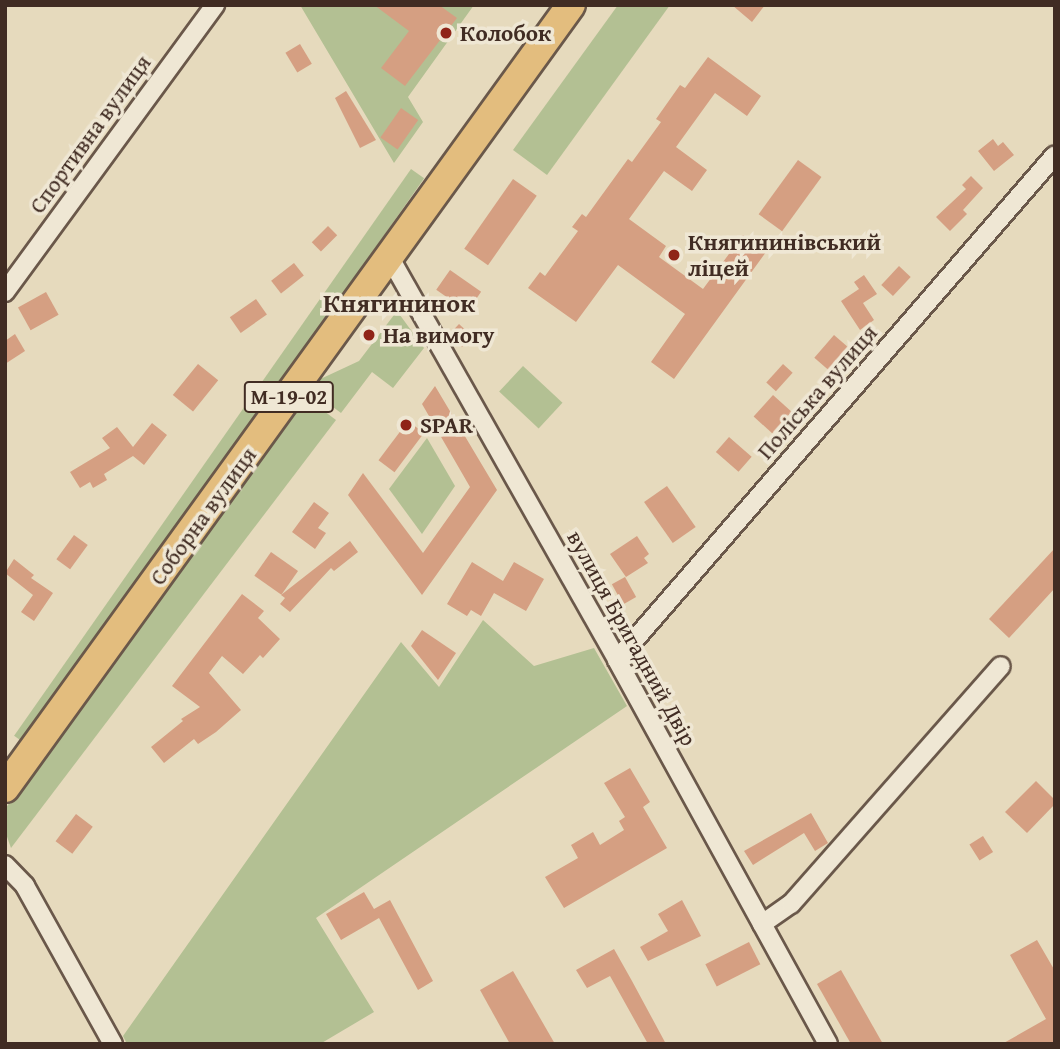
<!DOCTYPE html>
<meta charset="utf-8">
<style>
body{margin:0}
#map{position:relative;width:1060px;height:1049px;overflow:hidden;background:#e6dabd;font-family:"Gentium Book Plus",serif}
div>[style]{position:absolute}
.green>*{inset:0;background:#b3c093;transform-origin:0 0}
.building>*{inset:0;background:#d59f82;transform-origin:0 0}
.roads{filter:drop-shadow(2px 0 #6a584a) drop-shadow(-2px 0 #6a584a) drop-shadow(0 2px #6a584a) drop-shadow(0 -2px #6a584a)}
.street>*{height:18px;margin:-9px;padding:0 9px;transform-origin:9px;border-radius:9px;background:#efe7d4}
.primary>*{height:28px;margin:-14px;padding:0 14px;transform-origin:14px;border-radius:14px;background:#e3bd7e}
.dots>*{width:19px;height:19px;translate:-50% -50%;box-sizing:border-box;border:4px solid #efe7d4;border-radius:50%}
span{translate:-50% -50%;white-space:nowrap;text-align:center;line-height:1.15;-webkit-text-stroke:7px #efe7d4;paint-order:stroke}
.shield-label span{padding:2px 5px;background:#efe7d4;border:2px solid;border-radius:5px;-webkit-text-stroke-width:0}
.shield-label{font-size:21px;color:#412c23;font-weight:700}
.poi-label{font-size:23px;color:#412c23;font-weight:700}
.left{translate:0 -50%;text-align:left}
.street-label{font-size:23px;color:#412c23}
.quarter-label{font-size:26px;color:#412c23;font-weight:700}
.frame{position:absolute;inset:0;border:7px solid #412c23;pointer-events:none}
</style>
<div id="map">
<div class="green">
<i style="clip-path:polygon(300px 5px,474px 5px,408px 97px,423px 122px,394px 163px)"></i>
<i style="clip-path:polygon(618px 5px,670px 5px,547px 175px,513px 150px)"></i>
<i style="left:411px;top:169px;width:16px;height:692px;rotate:35deg"></i>
<i style="clip-path:polygon(397px 311px,424px 348px,393px 388px,372px 372px,341px 413px,309px 389px,314px 382px,359px 361px)"></i>
<i style="left:523px;top:366px;width:54px;height:35px;rotate:43deg"></i>
<i style="clip-path:polygon(304px 396px,336px 420px,11px 848px,5px 831px,5px 809px)"></i>
<i style="clip-path:polygon(427px 438px,455px 486px,422px 534px,389px 489px)"></i>
<i style="clip-path:polygon(483px 620px,534px 666px,594px 648px,627px 706px,316px 918px,374px 1012px,320px 1044px,127px 1044px,123px 1036px,401px 642px,439px 687px)"></i>
</div>
<div class="building">
<i style="clip-path:polygon(374px 5px,439px 5px,457px 18px,405px 86px,381px 68px,409px 31px)"></i>
<i style="clip-path:polygon(732px 5px,765px 5px,752px 22px)"></i>
<i style="left:300px;top:44px;width:23px;height:17px;rotate:59deg"></i>
<i style="clip-path:polygon(708px 57px,761px 96px,747px 116px,715px 93px,676px 147px,707px 170px,692px 191px,664px 171px,629px 219px,666px 246px,659px 257px,703px 289px,743px 235px,766px 252px,674px 379px,651px 362px,685px 314px,618px 265px,576px 322px,528px 288px,540px 272px,545px 276px,578px 231px,572px 227px,582px 214px,586px 217px,628px 159px,632px 162px,661px 122px,656px 119px,680px 85px,685px 88px)"></i>
<i style="clip-path:polygon(346px 91px,376px 140px,360px 148px,335px 98px)"></i>
<i style="left:401px;top:108px;width:21px;height:36px;rotate:35deg"></i>
<i style="clip-path:polygon(993px 139px,998px 146px,1003px 142px,1014px 155px,994px 171px,978px 151px)"></i>
<i style="left:798px;top:160px;width:29px;height:67px;rotate:36deg"></i>
<i style="clip-path:polygon(971px 176px,983px 188px,963px 210px,967px 214px,950px 231px,936px 217px,966px 189px,962px 185px)"></i>
<i style="left:513px;top:179px;width:29px;height:85px;rotate:35deg"></i>
<i style="left:328px;top:226px;width:13px;height:23px;rotate:45deg"></i>
<i style="left:294px;top:263px;width:16px;height:29px;rotate:52deg"></i>
<i style="left:899px;top:266px;width:16px;height:26px;rotate:43deg"></i>
<i style="left:450px;top:270px;width:38px;height:24px;rotate:35deg"></i>
<i style="clip-path:polygon(864px 275px,877px 294px,863px 303px,874px 320px,860px 330px,841px 301px,859px 289px,854px 282px)"></i>
<i style="left:46px;top:292px;width:26px;height:32px;rotate:61deg"></i>
<i style="left:256px;top:299px;width:19px;height:32px;rotate:55deg"></i>
<i style="left:459px;top:324px;width:18px;height:15px;rotate:43deg"></i>
<i style="clip-path:polygon(15px 334px,25px 351px,5px 364px,5px 341px)"></i>
<i style="left:834px;top:335px;width:18px;height:30px;rotate:41deg"></i>
<i style="left:198px;top:364px;width:26px;height:40px;rotate:39deg"></i>
<i style="left:783px;top:364px;width:13px;height:25px;rotate:42deg"></i>
<i style="clip-path:polygon(435px 386px,497px 490px,422px 595px,348px 495px,363px 473px,423px 553px,470px 487px,422px 404px)"></i>
<i style="left:773px;top:395px;width:25px;height:29px;rotate:42deg"></i>
<i style="left:408px;top:421px;width:20px;height:49px;rotate:37deg"></i>
<i style="clip-path:polygon(152px 423px,167px 435px,144px 465px,133px 456px,104px 474px,107px 480px,93px 488px,90px 482px,80px 488px,70px 472px,110px 448px,102px 438px,117px 427px,133px 447px)"></i>
<i style="left:729px;top:437px;width:30px;height:20px;rotate:41deg"></i>
<i style="left:667px;top:486px;width:50px;height:28px;rotate:55deg"></i>
<i style="clip-path:polygon(314px 502px,329px 513px,318px 528px,326px 533px,315px 549px,292px 532px)"></i>
<i style="left:74px;top:535px;width:17px;height:30px;rotate:36deg"></i>
<i style="clip-path:polygon(637px 536px,649px 554px,644px 558px,648px 563px,626px 577px,610px 554px)"></i>
<i style="clip-path:polygon(350px 541px,358px 552px,334px 571px,331px 568px,290px 612px,280px 604px,285px 598px,281px 595px)"></i>
<i style="clip-path:polygon(1055px 548px,1055px 588px,1009px 638px,989px 619px)"></i>
<i style="left:271px;top:552px;width:33px;height:29px;rotate:35deg"></i>
<i style="clip-path:polygon(14px 559px,34px 575px,31px 578px,53px 593px,34px 621px,21px 612px,33px 595px,5px 573px)"></i>
<i style="clip-path:polygon(472px 562px,503px 581px,514px 562px,544px 579px,526px 611px,494px 593px,481px 616px,471px 610px,467px 616px,447px 604px)"></i>
<i style="left:625px;top:577px;width:23px;height:15px;rotate:61deg"></i>
<i style="clip-path:polygon(242px 594px,264px 611px,258px 618px,280px 639px,263px 658px,260px 655px,243px 674px,222px 656px,209px 673px,241px 710px,216px 732px,198px 744px,194px 739px,164px 763px,151px 747px,183px 721px,181px 719px,200px 707px,172px 686px)"></i>
<i style="clip-path:polygon(422px 630px,456px 653px,438px 680px,411px 646px)"></i>
<i style="clip-path:polygon(630px 768px,650px 802px,643px 807px,667px 848px,564px 908px,545px 877px,578px 858px,571px 845px,593px 832px,600px 845px,624px 830px,619px 821px,625px 817px,604px 783px)"></i>
<i style="clip-path:polygon(1036px 781px,1055px 800px,1055px 804px,1027px 833px,1005px 812px)"></i>
<i style="clip-path:polygon(811px 813px,828px 843px,815px 851px,804px 833px,753px 865px,744px 851px)"></i>
<i style="left:76px;top:814px;width:21px;height:34px;rotate:37deg"></i>
<i style="left:983px;top:836px;width:19px;height:16px;rotate:58deg"></i>
<i style="clip-path:polygon(364px 892px,374px 909px,390px 900px,433px 981px,418px 990px,379px 918px,341px 940px,326px 914px)"></i>
<i style="clip-path:polygon(682px 900px,701px 936px,648px 961px,640px 947px,668px 931px,658px 914px)"></i>
<i style="clip-path:polygon(1037px 940px,1055px 971px,1055px 1044px,1002px 1044px,1046px 1019px,1010px 955px)"></i>
<i style="left:749px;top:942px;width:25px;height:49px;rotate:63deg"></i>
<i style="clip-path:polygon(614px 949px,632px 981px,666px 1044px,648px 1044px,610px 976px,587px 988px,576px 970px)"></i>
<i style="clip-path:polygon(841px 970px,883px 1044px,851px 1044px,817px 984px)"></i>
<i style="clip-path:polygon(513px 971px,555px 1044px,510px 1044px,480px 990px)"></i>
</div>
<div class="roads">
<div class="street">
<i style="left:390px;top:258px;width:462px;rotate:60.5deg"></i>
<i style="left:617px;top:660px;width:438px;rotate:61.2deg"></i>
<i style="left:5px;top:292px;width:356px;rotate:-53.8deg"></i>
<i style="left:617px;top:660px;width:668px;rotate:-49.06deg"></i>
<i style="left:5px;top:865px;width:29px;rotate:46deg"></i>
<i style="left:25px;top:886px;width:181px;rotate:60.9deg"></i>
<i style="left:762px;top:924px;width:35px;rotate:-35deg"></i>
<i style="left:791px;top:904px;width:317px;rotate:-48.6deg"></i>
</div>
<div class="primary">
<i style="left:5px;top:788px;width:966px;rotate:-54.14deg"></i>
</div>
</div>
<div class="dots">
<i style="left:446px;top:33px;background:#8f2418"></i>
<i style="left:674px;top:255px;background:#8f2418"></i>
<i style="left:369px;top:335px;background:#8f2418"></i>
<i style="left:406px;top:425px;background:#8f2418"></i>
</div>
<div class="shield-label">
<span style="left:289px;top:397px">М-19-02</span>
</div>
<div class="poi-label">
<span class="left" style="left:460px;top:33px">Колобок</span>
<span class="left" style="left:688px;top:255px">Княгининівський<br>ліцей</span>
<span class="left" style="left:383px;top:335px">На вимогу</span>
<span class="left" style="left:420px;top:425px">SPAR</span>
</div>
<div class="street-label">
<span style="left:90px;top:134px;rotate:-54deg">Спортивна вулиця</span>
<span style="left:817px;top:392px;rotate:-49deg">Поліська вулиця</span>
<span style="left:203px;top:516px;rotate:-54deg">Соборна вулиця</span>
<span style="left:632px;top:638px;rotate:61deg">вулиця Бригадний Двір</span>
</div>
<div class="quarter-label">
<span style="left:399px;top:303px">Княгининок</span>
</div>
<div class="frame"></div>
</div>
